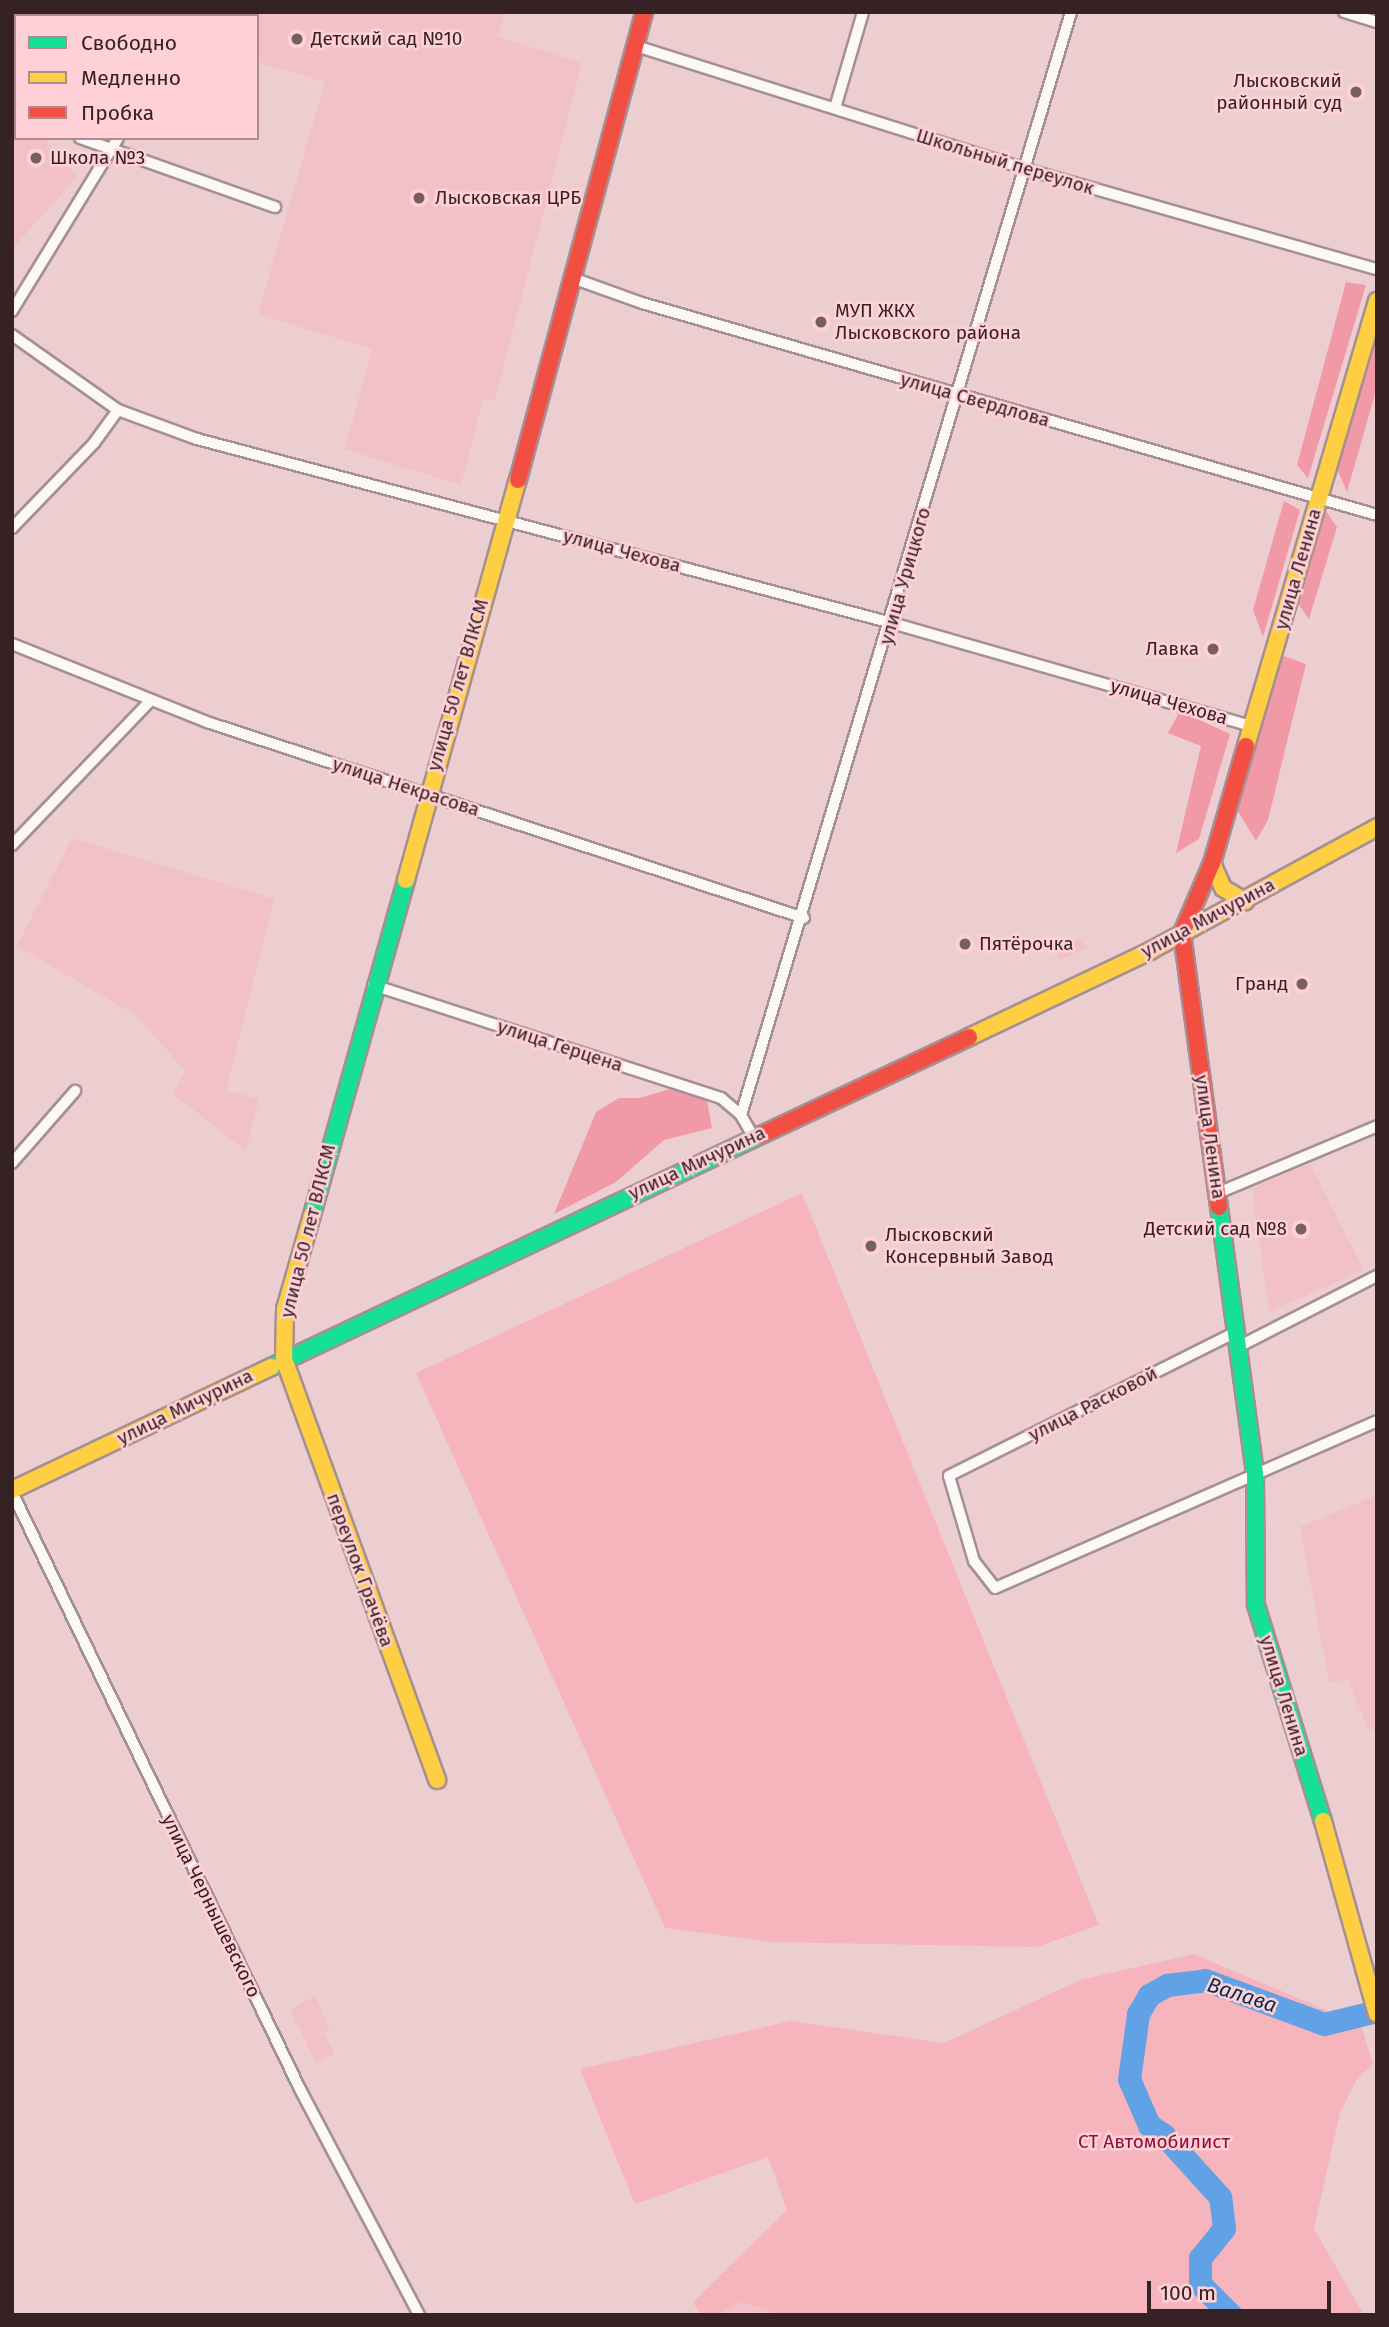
<!DOCTYPE html>
<meta charset="utf-8">
<style>
body{margin:0}
#map{position:relative;width:1389px;height:2327px;overflow:hidden;background:#ecced1;font-family:"Fira Sans",sans-serif}
div>[style]{position:absolute}
.built>*{inset:0;background:#f2c1c7}
.green>*{inset:0;background:#f6b5bd}
.forest>*{inset:0;background:#f299a8}
.river>*{height:23px;margin:-11.5px;padding:0 11.5px;transform-origin:11.5px;border-radius:11.5px;background:#61a1e5}
.roads{filter:drop-shadow(2px 0 #a68f92) drop-shadow(-2px 0 #a68f92) drop-shadow(0 2px #a68f92) drop-shadow(0 -2px #a68f92)}
.street>*{height:10px;margin:-5px;padding:0 5px;transform-origin:5px;border-radius:5px;background:#fcf8f8}
.fast>*{height:16px;margin:-8px;padding:0 8px;transform-origin:8px;border-radius:8px;background:#16e098}
.slow>*{height:16px;margin:-8px;padding:0 8px;transform-origin:8px;border-radius:8px;background:#ffcf43}
.jam>*{height:16px;margin:-8px;padding:0 8px;transform-origin:8px;border-radius:8px;background:#f24e42}
.dots>*{width:19px;height:19px;translate:-50% -50%;box-sizing:border-box;border:4px solid #ffd1d6;border-radius:50%}
span{translate:-50% -50%;white-space:nowrap;text-align:center;line-height:1.15;-webkit-text-stroke:5px #ffd1d6;paint-order:stroke}
.poi-label{font-size:19px;color:#362124}
.left{translate:0 -50%;text-align:left}
.right{translate:-100% -50%;text-align:right}
.street-label{font-size:19px;color:#362124}
.park-label{font-size:19px;color:#8f0f38}
.water-label{font-size:21px;color:#042d52;font-style:italic}
.frame{position:absolute;inset:0;border:14px solid #362124;pointer-events:none}
.legend{position:absolute;left:14px;top:14px;width:245px;height:126px;box-sizing:border-box;background:#ffd1d6;border:2px solid #af8b8f;margin:0;padding:9px 12px;list-style:none;font-size:21px;color:#362124}
.legend li{display:flex;align-items:center;gap:14px;height:35px}
.legend b{width:35px;border:2px solid #af8b8f}
.scale{position:absolute;left:1147px;top:2281px;width:184px;height:32px;box-sizing:border-box;border:4px solid #362124;border-top:0;padding-left:9px;font-size:21px;line-height:24px;white-space:nowrap;color:#362124;-webkit-text-stroke:5px #ffd1d6;paint-order:stroke}
</style>
<div id="map">
<div class="built">
<i style="clip-path:polygon(190px 12px,504px 12px,498px 37px,582px 63px,495px 400px,483px 399px,461px 485px,345px 449px,372px 349px,258px 314px,325px 82px,257px 62px,257px 16px,189px 16px)"></i>
<i style="clip-path:polygon(12px 101px,16px 138px,44px 138px,77px 177px,12px 249px)"></i>
<i style="clip-path:polygon(72px 838px,274px 899px,226px 1090px,259px 1099px,246px 1151px,173px 1094px,185px 1071px,137px 1016px,17px 946px)"></i>
<i style="clip-path:polygon(1080px 939px,1086px 948px,1059px 961px,1056px 951px)"></i>
<i style="clip-path:polygon(1310px 1164px,1364px 1270px,1269px 1312px,1252px 1188px)"></i>
<i style="clip-path:polygon(1377px 1495px,1377px 1734px,1368px 1729px,1348px 1680px,1329px 1682px,1300px 1527px)"></i>
<i style="clip-path:polygon(315px 1996px,330px 2029px,324px 2032px,335px 2054px,316px 2063px,290px 2009px)"></i>
<i style="clip-path:polygon(743px 2302px,772px 2308px,781px 2315px,716px 2315px)"></i>
</div>
<div class="green">
<i style="clip-path:polygon(802px 1193px,1099px 1925px,1037px 1947px,771px 1942px,665px 1928px,416px 1373px)"></i>
<i style="clip-path:polygon(1194px 1954px,1361px 2025px,1373px 2064px,1357px 2079px,1340px 2113px,1314px 2229px,1364px 2315px,781px 2315px,743px 2302px,716px 2315px,701px 2315px,693px 2302px,787px 2210px,768px 2157px,635px 2204px,580px 2069px,791px 2021px,944px 2043px,1080px 1980px)"></i>
</div>
<div class="forest">
<i style="clip-path:polygon(1346px 282px,1366px 285px,1308px 478px,1297px 465px)"></i>
<i style="clip-path:polygon(1377px 328px,1377px 387px,1347px 492px,1334px 462px)"></i>
<i style="clip-path:polygon(1284px 501px,1300px 510px,1263px 637px,1253px 610px)"></i>
<i style="clip-path:polygon(1324px 508px,1337px 527px,1309px 619px,1296px 601px)"></i>
<i style="clip-path:polygon(1281px 655px,1306px 664px,1268px 820px,1256px 841px,1236px 808px)"></i>
<i style="clip-path:polygon(1180px 711px,1230px 734px,1199px 839px,1176px 853px,1201px 746px,1168px 733px)"></i>
<i style="clip-path:polygon(671px 1089px,707px 1100px,712px 1128px,664px 1140px,616px 1182px,554px 1214px,596px 1112px,619px 1098px,639px 1098px)"></i>
</div>
<div class="river">
<i style="left:1231px;top:2315px;width:44px;rotate:-135deg"></i>
<i style="left:1200px;top:2284px;width:26px;rotate:-90deg"></i>
<i style="left:1200px;top:2258px;width:38px;rotate:-51deg"></i>
<i style="left:1224px;top:2228px;width:31px;rotate:-97deg"></i>
<i style="left:1220px;top:2197px;width:84px;rotate:-132.1deg"></i>
<i style="left:1164px;top:2135px;width:18px;rotate:-146deg"></i>
<i style="left:1149px;top:2125px;width:50px;rotate:-113.5deg"></i>
<i style="left:1129px;top:2079px;width:66px;rotate:-82.1deg"></i>
<i style="left:1138px;top:2014px;width:22px;rotate:-60deg"></i>
<i style="left:1149px;top:1995px;width:21px;rotate:-29deg"></i>
<i style="left:1167px;top:1985px;width:38px;rotate:-7deg"></i>
<i style="left:1205px;top:1980px;width:127px;rotate:20.3deg"></i>
<i style="left:1324px;top:2024px;width:55px;rotate:-13.8deg"></i>
</div>
<div class="roads">
<div class="street">
<i style="left:1344px;top:12px;width:34px;rotate:17deg"></i>
<i style="left:171px;top:16px;width:4px;rotate:-76deg"></i>
<i style="left:636px;top:46px;width:408px;rotate:17.5deg"></i>
<i style="left:1025px;top:169px;width:366px;rotate:15.9deg"></i>
<i style="left:12px;top:88px;width:6px;rotate:45deg"></i>
<i style="left:835px;top:108px;width:100px;rotate:-73.7deg"></i>
<i style="left:80px;top:138px;width:207px;rotate:19.5deg"></i>
<i style="left:575px;top:279px;width:71px;rotate:19.7deg"></i>
<i style="left:642px;top:303px;width:765px;rotate:16.09deg"></i>
<i style="left:12px;top:311px;width:203px;rotate:-58.5deg"></i>
<i style="left:12px;top:335px;width:130px;rotate:35.3deg"></i>
<i style="left:118px;top:410px;width:84px;rotate:20.2deg"></i>
<i style="left:197px;top:439px;width:719px;rotate:14.83deg"></i>
<i style="left:892px;top:623px;width:374px;rotate:16deg"></i>
<i style="left:12px;top:528px;width:118px;rotate:-46deg"></i>
<i style="left:94px;top:443px;width:41px;rotate:-54deg"></i>
<i style="left:12px;top:644px;width:213px;rotate:21.8deg"></i>
<i style="left:210px;top:723px;width:625px;rotate:18.17deg"></i>
<i style="left:12px;top:845px;width:199px;rotate:-46.2deg"></i>
<i style="left:373px;top:985px;width:366px;rotate:18deg"></i>
<i style="left:721px;top:1098px;width:26px;rotate:40deg"></i>
<i style="left:753px;top:1136px;width:24px;rotate:-120deg"></i>
<i style="left:741px;top:1115px;width:1151px;rotate:-73.34deg"></i>
<i style="left:12px;top:1163px;width:96px;rotate:-48.8deg"></i>
<i style="left:1218px;top:1193px;width:173px;rotate:-22.8deg"></i>
<i style="left:1238px;top:1331px;width:323px;rotate:153.4deg"></i>
<i style="left:949px;top:1476px;width:89px;rotate:73.6deg"></i>
<i style="left:974px;top:1561px;width:34px;rotate:52deg"></i>
<i style="left:995px;top:1588px;width:417px;rotate:-23.6deg"></i>
<i style="left:1240px;top:1346px;width:154px;rotate:-27.1deg"></i>
<i style="left:12px;top:1492px;width:663px;rotate:64.25deg"></i>
<i style="left:300px;top:2089px;width:255px;rotate:62.2deg"></i>
</div>
<div class="fast">
<i style="left:1219px;top:1207px;width:269px;rotate:82.3deg"></i>
<i style="left:1255px;top:1474px;width:131px;rotate:89.6deg"></i>
<i style="left:1256px;top:1605px;width:226px;rotate:72.8deg"></i>
<i style="left:312px;top:1215px;width:348px;rotate:-74.3deg"></i>
<i style="left:271px;top:1367px;width:542px;rotate:-25.34deg"></i>
</div>
<div class="slow">
<i style="left:1246px;top:746px;width:464px;rotate:-73.6deg"></i>
<i style="left:1212px;top:863px;width:27px;rotate:66deg"></i>
<i style="left:1223px;top:888px;width:26px;rotate:31deg"></i>
<i style="left:406px;top:880px;width:415px;rotate:-74.4deg"></i>
<i style="left:969px;top:1037px;width:200px;rotate:-25.4deg"></i>
<i style="left:1150px;top:951px;width:259px;rotate:-28.6deg"></i>
<i style="left:312px;top:1215px;width:98px;rotate:106deg"></i>
<i style="left:285px;top:1309px;width:50px;rotate:91.1deg"></i>
<i style="left:284px;top:1359px;width:448px;rotate:70deg"></i>
<i style="left:12px;top:1490px;width:287px;rotate:-25.4deg"></i>
<i style="left:1323px;top:1821px;width:200px;rotate:74.4deg"></i>
</div>
<div class="jam">
<i style="left:518px;top:480px;width:485px;rotate:-74.9deg"></i>
<i style="left:761px;top:1135px;width:230px;rotate:-25.2deg"></i>
<i style="left:1219px;top:1207px;width:276px;rotate:-97.7deg"></i>
<i style="left:1182px;top:933px;width:76px;rotate:-66.8deg"></i>
<i style="left:1212px;top:863px;width:122px;rotate:-73.8deg"></i>
</div>
</div>
<div class="dots">
<i style="left:297px;top:39px;background:#765e61"></i>
<i style="left:1356px;top:92px;background:#765e61"></i>
<i style="left:36px;top:158px;background:#765e61"></i>
<i style="left:419px;top:198px;background:#765e61"></i>
<i style="left:821px;top:322px;background:#765e61"></i>
<i style="left:1213px;top:649px;background:#765e61"></i>
<i style="left:965px;top:944px;background:#765e61"></i>
<i style="left:1302px;top:984px;background:#765e61"></i>
<i style="left:1301px;top:1229px;background:#765e61"></i>
<i style="left:871px;top:1246px;background:#765e61"></i>
</div>
<div class="poi-label">
<span class="left" style="left:311px;top:39px">Детский сад №10</span>
<span class="right" style="left:1342px;top:92px">Лысковский<br>районный суд</span>
<span class="left" style="left:50px;top:158px">Школа №3</span>
<span class="left" style="left:435px;top:198px">Лысковская ЦРБ</span>
<span class="left" style="left:835px;top:322px">МУП ЖКХ<br>Лысковского района</span>
<span class="right" style="left:1199px;top:649px">Лавка</span>
<span class="left" style="left:979px;top:944px">Пятёрочка</span>
<span class="right" style="left:1288px;top:984px">Гранд</span>
<span class="right" style="left:1287px;top:1229px">Детский сад №8</span>
<span class="left" style="left:885px;top:1246px">Лысковский<br>Консервный Завод</span>
</div>
<div class="street-label">
<span style="left:1005px;top:162px;rotate:17deg">Школьный переулок</span>
<span style="left:975px;top:400px;rotate:16deg">улица Свердлова</span>
<span style="left:622px;top:551px;rotate:15deg">улица Чехова</span>
<span style="left:1298px;top:569px;rotate:-74deg">улица Ленина</span>
<span style="left:905px;top:576px;rotate:-74deg">улица Урицкого</span>
<span style="left:458px;top:685px;rotate:-74deg">улица 50 лет ВЛКСМ</span>
<span style="left:1169px;top:702px;rotate:16deg">улица Чехова</span>
<span style="left:406px;top:787px;rotate:18deg">улица Некрасова</span>
<span style="left:1208px;top:918px;rotate:-28deg">улица Мичурина</span>
<span style="left:560px;top:1046px;rotate:18deg">улица Герцена</span>
<span style="left:1210px;top:1137px;rotate:82deg">улица Ленина</span>
<span style="left:697px;top:1163px;rotate:-25deg">улица Мичурина</span>
<span style="left:308px;top:1231px;rotate:-76deg">улица 50 лет ВЛКСМ</span>
<span style="left:1093px;top:1404px;rotate:-27deg">улица Расковой</span>
<span style="left:185px;top:1407px;rotate:-26deg">улица Мичурина</span>
<span style="left:360px;top:1570px;rotate:70deg">переулок Грачёва</span>
<span style="left:1284px;top:1696px;rotate:73deg">улица Ленина</span>
<span style="left:211px;top:1906px;rotate:64deg">улица Чернышевского</span>
</div>
<div class="park-label">
<span style="left:1154px;top:2142px">СТ Автомобилист</span>
</div>
<div class="water-label">
<span style="left:1242px;top:1995px;rotate:18deg">Валава</span>
</div>
<div class="frame"></div>
<ul class="legend">
<li><b style="height:9px;background:#16e098"></b>Свободно</li>
<li><b style="height:9px;background:#ffcf43"></b>Медленно</li>
<li><b style="height:9px;background:#f24e42"></b>Пробка</li>
</ul>
<div class="scale">100 m</div>
</div>
